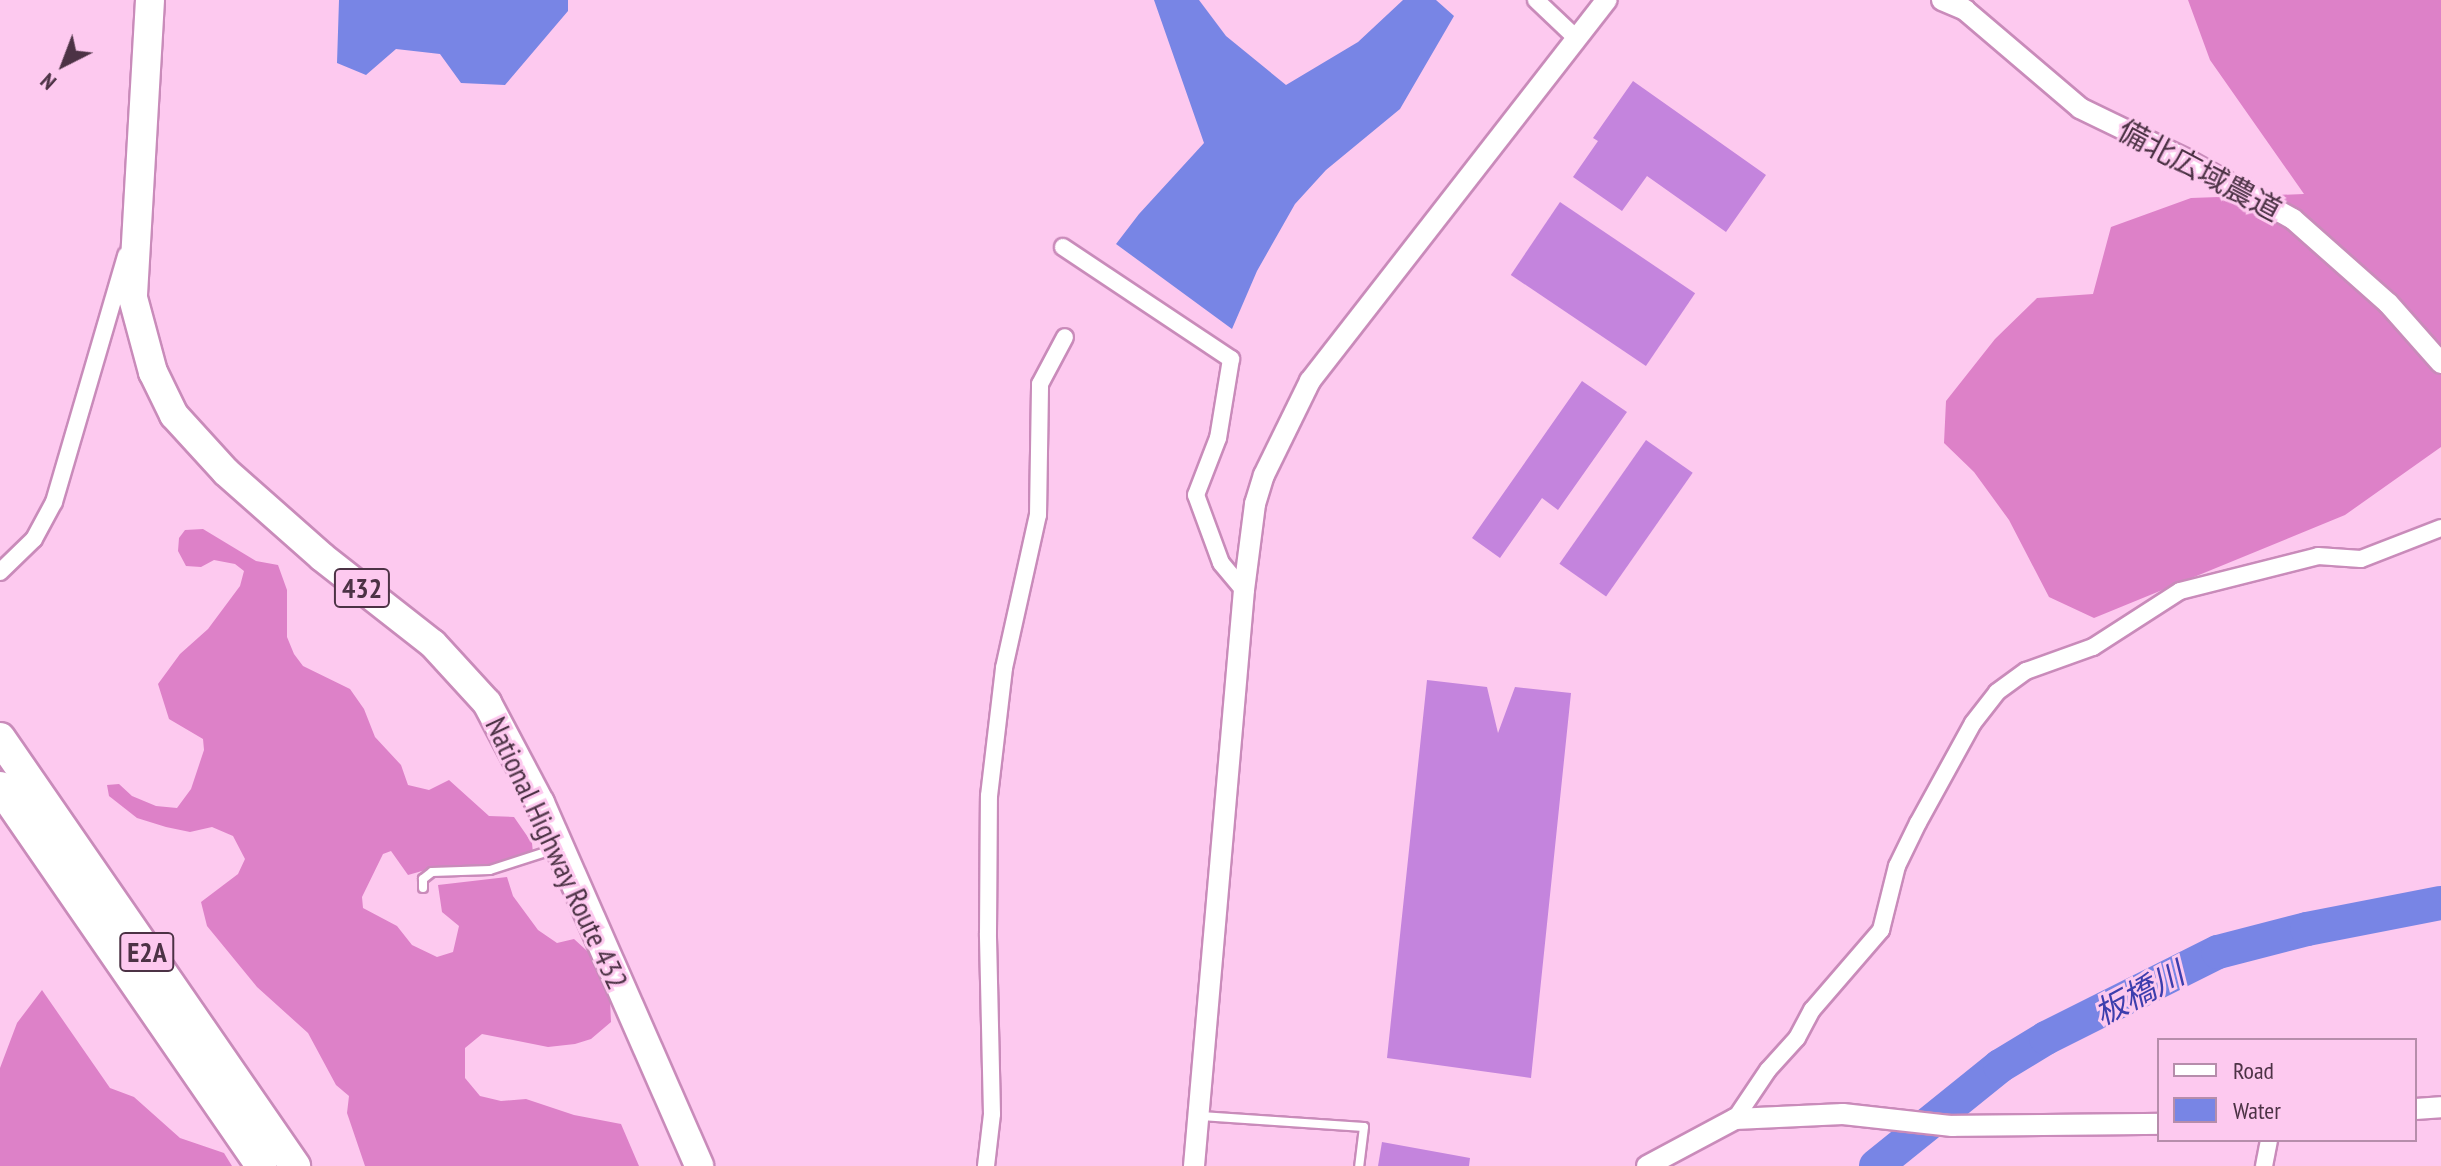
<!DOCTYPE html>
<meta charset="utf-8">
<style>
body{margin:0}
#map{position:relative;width:2441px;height:1166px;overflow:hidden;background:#fdc9ef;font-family:"PT Sans Narrow","Noto Sans JP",sans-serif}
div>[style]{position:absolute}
.forest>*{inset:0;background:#dd81c8}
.water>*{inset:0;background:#7885e5}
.river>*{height:34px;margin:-17px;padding:0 17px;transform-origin:17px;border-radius:17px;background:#7885e5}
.building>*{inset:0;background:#c484dd;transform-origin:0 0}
.roads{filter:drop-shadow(2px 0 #c98bba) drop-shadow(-2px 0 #c98bba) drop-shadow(0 2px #c98bba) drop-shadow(0 -2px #c98bba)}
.service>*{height:8px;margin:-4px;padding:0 4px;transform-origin:4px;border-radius:4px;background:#fff}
.minor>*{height:16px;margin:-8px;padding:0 8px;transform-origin:8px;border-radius:8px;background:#fff}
.tertiary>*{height:20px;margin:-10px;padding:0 10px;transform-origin:10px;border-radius:10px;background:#fff}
.trunk>*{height:28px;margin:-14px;padding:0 14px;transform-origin:14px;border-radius:14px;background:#fff}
.motorway>*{height:30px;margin:-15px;padding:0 15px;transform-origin:15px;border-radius:15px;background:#fff}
span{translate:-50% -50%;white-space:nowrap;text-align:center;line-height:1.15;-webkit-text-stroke:6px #fdc9ef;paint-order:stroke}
.shield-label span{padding:2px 6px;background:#fdc9ef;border:2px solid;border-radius:6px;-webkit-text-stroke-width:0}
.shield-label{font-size:28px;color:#4c3245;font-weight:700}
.street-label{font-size:30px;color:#4c3245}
.water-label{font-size:32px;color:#3d3ead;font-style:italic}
.legend{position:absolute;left:2157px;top:1038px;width:260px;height:104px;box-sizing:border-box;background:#fdc9ef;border:2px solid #b68dab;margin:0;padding:10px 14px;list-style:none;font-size:24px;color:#4c3245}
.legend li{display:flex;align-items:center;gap:16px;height:40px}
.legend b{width:40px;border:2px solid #b68dab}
.north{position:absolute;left:24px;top:24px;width:80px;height:80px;-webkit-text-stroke:6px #fdc9ef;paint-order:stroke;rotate:222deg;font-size:22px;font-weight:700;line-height:32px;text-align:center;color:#4c3245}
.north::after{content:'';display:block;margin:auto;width:28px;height:36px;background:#4c3245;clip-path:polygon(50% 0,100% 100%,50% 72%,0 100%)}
</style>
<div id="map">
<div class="forest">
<i style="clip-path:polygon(2188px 0,2441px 0,2441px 447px,2345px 515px,2094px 618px,2049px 597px,2009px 520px,1974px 472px,1944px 443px,1946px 401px,1995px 339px,2037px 298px,2093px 294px,2111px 227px,2191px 198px,2304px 194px,2210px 60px)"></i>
<i style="clip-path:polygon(203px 529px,256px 561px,278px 565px,287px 590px,287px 637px,294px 654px,303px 666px,350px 689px,364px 709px,375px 737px,401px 765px,408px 785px,429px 790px,449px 780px,489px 816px,514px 817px,532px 843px,533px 853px,501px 864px,436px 867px,408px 875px,391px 851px,383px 854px,362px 897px,363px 908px,397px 926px,412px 945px,437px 957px,453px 952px,459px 926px,442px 912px,438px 885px,507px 877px,513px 896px,538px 930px,557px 943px,574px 939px,597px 960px,610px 999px,611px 1022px,591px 1039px,575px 1044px,548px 1047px,482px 1034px,465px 1048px,465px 1078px,480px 1096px,501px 1101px,526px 1099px,574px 1115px,621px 1124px,639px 1166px,365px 1166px,347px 1113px,349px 1096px,336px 1085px,308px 1033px,257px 987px,207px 926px,201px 902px,238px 874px,245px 859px,233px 836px,212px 827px,190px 832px,166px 827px,137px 818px,109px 796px,107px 785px,119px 784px,132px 796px,156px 806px,177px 808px,191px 789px,204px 750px,203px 739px,169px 719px,158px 684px,180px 654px,208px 629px,240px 586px,244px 571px,235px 564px,214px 560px,201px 567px,186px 566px,178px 551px,179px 538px,185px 530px)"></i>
<i style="clip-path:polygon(42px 990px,110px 1088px,134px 1097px,180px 1138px,224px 1153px,232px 1166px,0 1166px,0 1068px,17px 1023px)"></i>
</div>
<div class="water">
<i style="clip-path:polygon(339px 0,568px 0,568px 11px,505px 85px,461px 83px,440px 54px,396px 49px,366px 75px,337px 63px)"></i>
<i style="clip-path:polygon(1154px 0,1199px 0,1226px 36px,1286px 85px,1358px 42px,1403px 0,1436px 0,1454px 16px,1400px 109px,1326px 170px,1295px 204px,1257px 271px,1232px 329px,1116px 244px,1139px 214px,1204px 143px)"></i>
</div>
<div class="river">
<i style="left:1876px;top:1166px;width:159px;rotate:-38.9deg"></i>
<i style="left:2000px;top:1066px;width:54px;rotate:-31.3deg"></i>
<i style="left:2046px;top:1038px;width:192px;rotate:-26.6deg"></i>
<i style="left:2218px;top:952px;width:92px;rotate:-14.5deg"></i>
<i style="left:2307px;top:929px;width:136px;rotate:-11deg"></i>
</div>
<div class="building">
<i style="clip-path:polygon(1633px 81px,1766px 175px,1726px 232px,1647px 176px,1622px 211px,1573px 177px,1598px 141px,1593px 138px)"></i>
<i style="left:1560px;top:202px;width:163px;height:88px;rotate:34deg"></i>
<i style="clip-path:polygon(1582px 381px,1627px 412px,1558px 510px,1542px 498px,1500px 558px,1472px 538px)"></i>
<i style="left:1646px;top:440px;width:57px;height:151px;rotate:35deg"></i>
<i style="clip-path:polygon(1427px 680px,1487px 687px,1498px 733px,1515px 687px,1571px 693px,1531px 1078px,1387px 1058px)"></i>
<i style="clip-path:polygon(1382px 1142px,1470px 1158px,1469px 1166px,1378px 1166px)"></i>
</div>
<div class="roads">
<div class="service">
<i style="left:423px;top:888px;width:9px;rotate:-90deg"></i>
<i style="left:423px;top:879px;width:11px;rotate:-38deg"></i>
<i style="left:432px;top:872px;width:58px;rotate:-2deg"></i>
<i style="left:490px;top:870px;width:68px;rotate:-17.9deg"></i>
<i style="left:1201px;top:1116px;width:163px;rotate:3.9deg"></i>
<i style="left:1364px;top:1127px;width:39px;rotate:97deg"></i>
</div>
<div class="minor">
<i style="left:1536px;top:0;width:54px;rotate:43.5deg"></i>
<i style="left:1063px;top:247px;width:202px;rotate:33.7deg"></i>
<i style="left:1231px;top:359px;width:80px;rotate:99.3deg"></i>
<i style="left:1218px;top:438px;width:61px;rotate:111.1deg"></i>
<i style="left:1196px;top:495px;width:72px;rotate:69.8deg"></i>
<i style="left:1221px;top:563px;width:35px;rotate:50deg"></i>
<i style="left:0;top:572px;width:47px;rotate:-44.1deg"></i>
<i style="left:34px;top:539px;width:42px;rotate:-61.6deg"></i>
<i style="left:54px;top:502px;width:257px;rotate:-73.7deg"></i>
<i style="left:1735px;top:1119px;width:59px;rotate:-56deg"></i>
<i style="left:1768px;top:1070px;width:43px;rotate:-47.8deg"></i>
<i style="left:1797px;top:1038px;width:32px;rotate:-62deg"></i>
<i style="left:1812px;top:1010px;width:106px;rotate:-49.2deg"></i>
<i style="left:1881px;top:930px;width:66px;rotate:-76deg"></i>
<i style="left:1897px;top:866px;width:48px;rotate:-64deg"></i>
<i style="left:1918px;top:823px;width:114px;rotate:-61.2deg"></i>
<i style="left:1973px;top:723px;width:39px;rotate:-52deg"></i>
<i style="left:1997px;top:692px;width:36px;rotate:-36deg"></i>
<i style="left:2026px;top:671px;width:71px;rotate:-19.7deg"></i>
<i style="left:2093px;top:647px;width:103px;rotate:-32.8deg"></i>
<i style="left:2180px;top:591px;width:142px;rotate:-14.2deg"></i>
<i style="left:2318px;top:556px;width:43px;rotate:4deg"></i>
<i style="left:2361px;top:559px;width:86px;rotate:-21.2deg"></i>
<i style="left:986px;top:1166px;width:52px;rotate:-83.4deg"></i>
<i style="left:992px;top:1114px;width:181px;rotate:-91.3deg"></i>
<i style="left:988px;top:933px;width:137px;rotate:-89.6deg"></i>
<i style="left:989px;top:796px;width:129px;rotate:-83.3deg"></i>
<i style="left:1004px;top:668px;width:157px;rotate:-77.5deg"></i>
<i style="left:1038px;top:515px;width:131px;rotate:-89.1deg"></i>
<i style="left:1040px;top:384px;width:53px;rotate:-62deg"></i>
<i style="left:2264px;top:1166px;width:26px;rotate:-79deg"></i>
</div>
<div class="tertiary">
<i style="left:1942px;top:0;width:25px;rotate:23deg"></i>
<i style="left:1965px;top:10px;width:151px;rotate:40.4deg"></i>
<i style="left:2080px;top:108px;width:119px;rotate:25.9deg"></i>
<i style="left:2187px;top:160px;width:121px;rotate:29.1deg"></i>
<i style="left:2293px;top:219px;width:127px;rotate:41.5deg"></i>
<i style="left:2388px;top:303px;width:80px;rotate:48.5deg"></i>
<i style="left:2415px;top:1109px;width:26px;rotate:-4deg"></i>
<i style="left:1194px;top:1166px;width:578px;rotate:-85.04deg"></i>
<i style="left:1244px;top:590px;width:87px;rotate:-82.7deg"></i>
<i style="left:1255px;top:504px;width:30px;rotate:-73deg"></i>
<i style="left:1264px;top:475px;width:105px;rotate:-63.9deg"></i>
<i style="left:1310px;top:381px;width:483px;rotate:-52.1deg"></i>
<i style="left:1647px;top:1166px;width:100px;rotate:-28.1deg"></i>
<i style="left:1735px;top:1119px;width:108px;rotate:-2.7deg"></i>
<i style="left:1843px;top:1114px;width:110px;rotate:6.3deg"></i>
<i style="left:1952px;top:1126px;width:207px;rotate:-0.6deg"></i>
</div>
<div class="trunk">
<i style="left:150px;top:0;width:298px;rotate:93.3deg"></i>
<i style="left:133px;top:298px;width:77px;rotate:74.9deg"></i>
<i style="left:153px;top:372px;width:48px;rotate:64deg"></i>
<i style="left:174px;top:415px;width:77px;rotate:47.6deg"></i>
<i style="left:226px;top:472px;width:128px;rotate:41.5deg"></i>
<i style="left:322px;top:557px;width:141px;rotate:38.1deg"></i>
<i style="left:433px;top:644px;width:80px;rotate:47.5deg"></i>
<i style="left:487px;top:703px;width:113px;rotate:62.1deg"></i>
<i style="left:540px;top:803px;width:396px;rotate:66.3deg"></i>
</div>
<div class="motorway">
<i style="left:0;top:738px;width:520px;rotate:55.42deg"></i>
<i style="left:0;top:787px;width:460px;rotate:55.4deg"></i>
</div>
</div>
<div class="shield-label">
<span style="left:362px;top:588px">432</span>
<span style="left:147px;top:952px">E2A</span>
</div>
<div class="street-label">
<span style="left:2200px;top:170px;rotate:28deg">備北広域農道</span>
<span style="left:557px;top:853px;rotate:65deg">National Highway Route 432</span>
</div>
<div class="water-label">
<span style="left:2139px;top:993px;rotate:-28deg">板橋川</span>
</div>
<ul class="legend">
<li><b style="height:10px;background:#fff"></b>Road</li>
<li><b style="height:22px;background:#7885e5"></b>Water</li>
</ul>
<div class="north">N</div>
</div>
